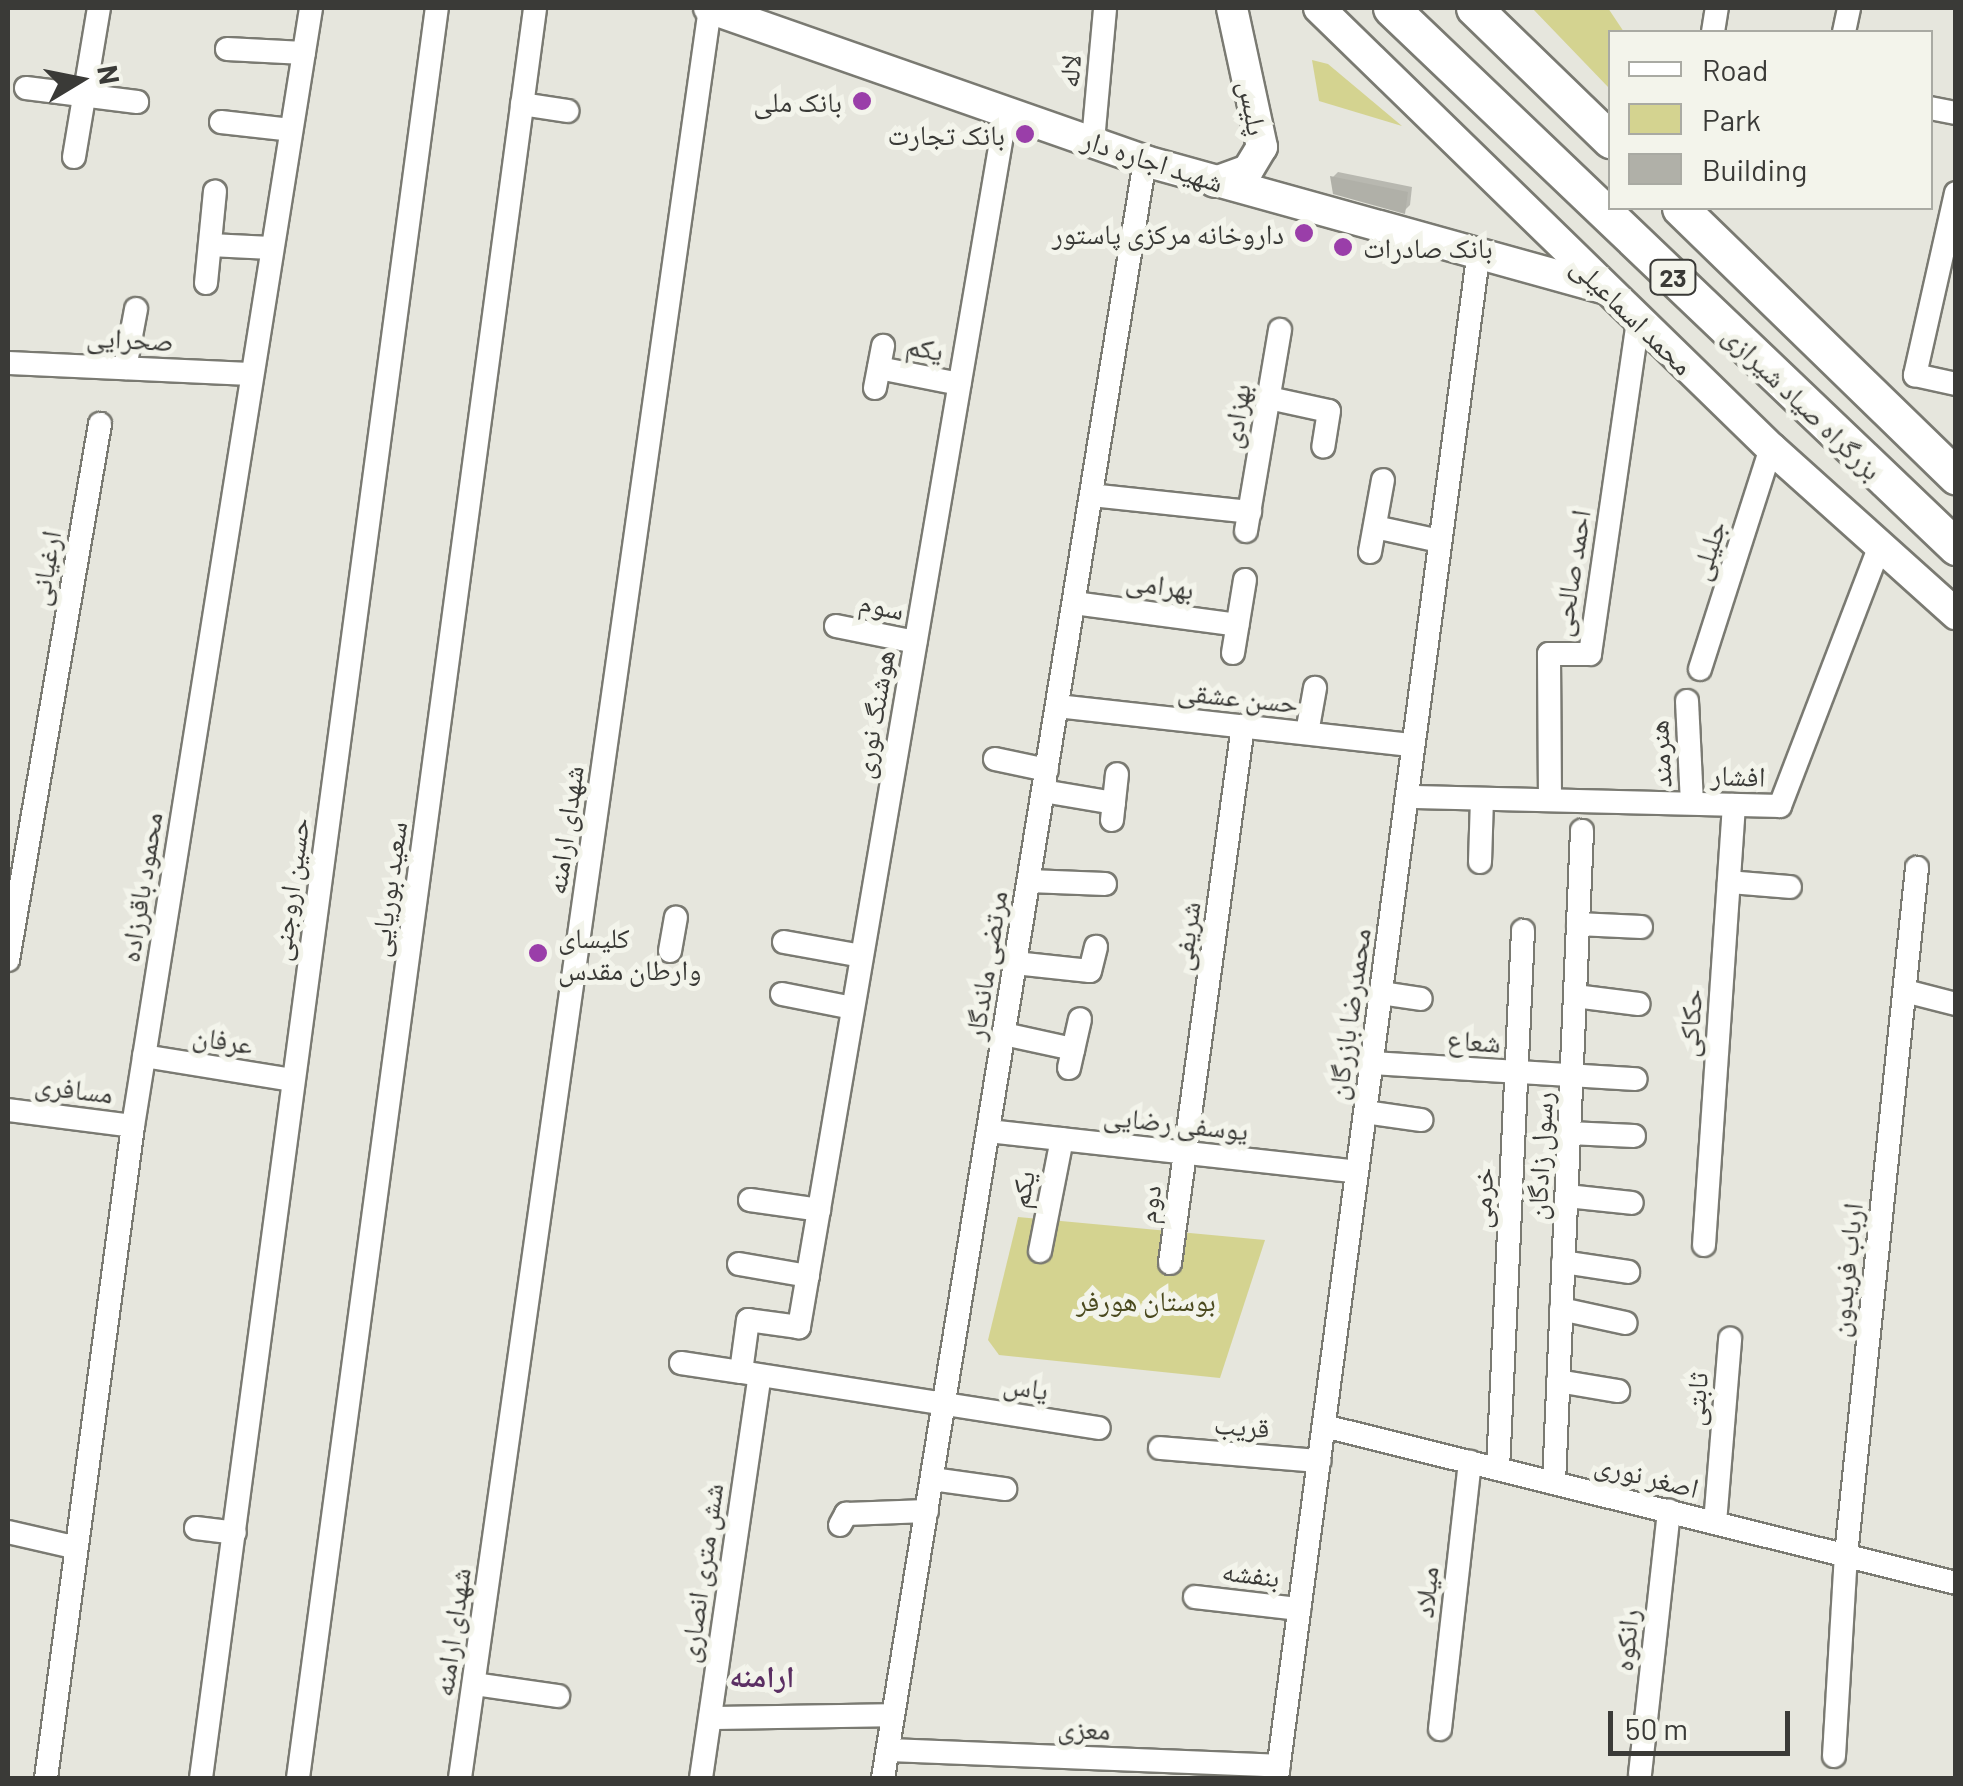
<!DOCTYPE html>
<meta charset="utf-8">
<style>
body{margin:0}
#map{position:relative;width:1963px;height:1786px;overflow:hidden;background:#e6e6dd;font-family:Barlow,"Noto Naskh Arabic",sans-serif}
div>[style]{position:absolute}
.green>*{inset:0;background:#d4d390}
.shadow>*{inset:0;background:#0003}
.building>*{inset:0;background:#b0b0a8}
.roads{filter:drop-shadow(2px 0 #7a7a72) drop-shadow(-2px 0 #7a7a72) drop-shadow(0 2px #7a7a72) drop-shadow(0 -2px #7a7a72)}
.minor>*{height:22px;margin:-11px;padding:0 11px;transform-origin:11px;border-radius:11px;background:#fff}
.secondary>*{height:30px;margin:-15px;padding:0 15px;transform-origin:15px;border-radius:15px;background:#fff}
.trunk>*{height:35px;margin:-17.5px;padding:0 17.5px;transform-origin:17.5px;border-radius:17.5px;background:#fff}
.dots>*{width:28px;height:28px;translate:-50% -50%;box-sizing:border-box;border:5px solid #f3f4eb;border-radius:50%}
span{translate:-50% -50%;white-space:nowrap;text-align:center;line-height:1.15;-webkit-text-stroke:10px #f3f4eb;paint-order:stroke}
.shield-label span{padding:2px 8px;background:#f3f4eb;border:2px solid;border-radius:8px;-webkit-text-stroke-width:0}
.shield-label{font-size:25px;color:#3a3a37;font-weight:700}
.street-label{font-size:28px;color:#3a3a37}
.poi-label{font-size:28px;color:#3a3a37}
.right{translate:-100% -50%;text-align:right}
.left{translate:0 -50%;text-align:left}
.park-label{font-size:28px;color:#4a491e}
.neighbourhood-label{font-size:30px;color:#5b2f63;font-weight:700}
.frame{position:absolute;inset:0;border:10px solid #3a3a37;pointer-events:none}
.legend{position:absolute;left:1608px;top:30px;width:325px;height:180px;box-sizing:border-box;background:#f3f4eb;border:2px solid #a9aaa3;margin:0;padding:12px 18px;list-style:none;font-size:30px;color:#3a3a37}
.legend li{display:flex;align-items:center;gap:20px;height:50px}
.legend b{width:50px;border:2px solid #a9aaa3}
.north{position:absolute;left:30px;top:30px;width:100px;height:100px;-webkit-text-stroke:8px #f3f4eb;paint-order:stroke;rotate:80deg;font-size:28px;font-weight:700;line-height:40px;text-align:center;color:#3a3a37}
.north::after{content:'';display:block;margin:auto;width:35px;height:45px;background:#3a3a37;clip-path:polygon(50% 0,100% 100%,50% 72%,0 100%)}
.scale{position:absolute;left:1608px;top:1711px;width:182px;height:45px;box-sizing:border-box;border:5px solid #3a3a37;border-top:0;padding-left:12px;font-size:30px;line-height:35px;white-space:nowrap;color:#3a3a37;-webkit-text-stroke:8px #f3f4eb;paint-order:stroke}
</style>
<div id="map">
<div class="green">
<i style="clip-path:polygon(1532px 8px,1608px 8px,1624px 32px,1610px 32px,1609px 88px)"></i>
<i style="clip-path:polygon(1312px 60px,1328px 64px,1402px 126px,1319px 101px)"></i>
<i style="clip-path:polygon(1018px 1217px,1265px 1240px,1220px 1378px,999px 1355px,988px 1340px)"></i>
</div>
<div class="shadow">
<i style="clip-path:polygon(1338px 172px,1412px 187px,1410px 205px,1404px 211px,1333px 177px)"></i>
</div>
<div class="building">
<i style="clip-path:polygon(1330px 176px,1408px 192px,1405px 214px,1333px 194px)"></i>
</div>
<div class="roads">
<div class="minor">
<i style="left:1713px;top:32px;width:24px;rotate:-81deg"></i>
<i style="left:1844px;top:32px;width:25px;rotate:-78deg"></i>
<i style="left:227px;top:49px;width:77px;rotate:3deg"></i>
<i style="left:26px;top:88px;width:112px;rotate:7.2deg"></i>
<i style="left:522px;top:104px;width:46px;rotate:8.8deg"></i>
<i style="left:1930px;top:108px;width:26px;rotate:11deg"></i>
<i style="left:1006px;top:112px;width:1233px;rotate:99.67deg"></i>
<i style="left:799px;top:1327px;width:51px;rotate:-172.2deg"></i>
<i style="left:748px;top:1320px;width:52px;rotate:97.7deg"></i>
<i style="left:741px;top:1372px;width:362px;rotate:8.9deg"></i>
<i style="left:221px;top:122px;width:70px;rotate:6.5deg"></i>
<i style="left:1093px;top:141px;width:134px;rotate:-84.8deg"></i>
<i style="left:74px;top:157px;width:151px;rotate:-80.5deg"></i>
<i style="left:1956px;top:193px;width:187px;rotate:102.7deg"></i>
<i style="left:1915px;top:375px;width:42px;rotate:12.4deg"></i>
<i style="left:210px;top:245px;width:61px;rotate:2.8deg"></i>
<i style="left:206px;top:283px;width:92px;rotate:-84.4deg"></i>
<i style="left:8px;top:363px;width:242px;rotate:2.6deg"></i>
<i style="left:125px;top:368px;width:60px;rotate:-79.4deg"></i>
<i style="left:879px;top:368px;width:82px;rotate:11.3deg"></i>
<i style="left:875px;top:388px;width:43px;rotate:-79.2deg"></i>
<i style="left:1269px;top:398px;width:61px;rotate:12.2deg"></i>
<i style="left:1329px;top:411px;width:36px;rotate:99deg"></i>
<i style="left:1091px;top:495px;width:160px;rotate:6.1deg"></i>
<i style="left:1375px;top:527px;width:66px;rotate:12.2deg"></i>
<i style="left:1246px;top:531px;width:204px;rotate:-80.4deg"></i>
<i style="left:1370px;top:552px;width:73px;rotate:-79.8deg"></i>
<i style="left:1074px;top:603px;width:165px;rotate:7.6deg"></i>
<i style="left:836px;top:626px;width:81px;rotate:11.4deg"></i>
<i style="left:1233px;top:653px;width:74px;rotate:-80.7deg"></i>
<i style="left:1700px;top:669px;width:232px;rotate:-72.2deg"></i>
<i style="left:1687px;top:701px;width:102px;rotate:87.2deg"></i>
<i style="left:1057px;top:706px;width:358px;rotate:6.3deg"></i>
<i style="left:1307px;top:733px;width:46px;rotate:-79.9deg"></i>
<i style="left:995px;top:759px;width:53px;rotate:11.9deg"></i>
<i style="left:1043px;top:791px;width:72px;rotate:9.6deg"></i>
<i style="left:1416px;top:797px;width:364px;rotate:1.4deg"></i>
<i style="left:1780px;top:806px;width:279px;rotate:-69deg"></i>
<i style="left:1550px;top:800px;width:146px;rotate:-90.4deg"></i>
<i style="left:1549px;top:654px;width:41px"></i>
<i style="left:1590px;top:654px;width:337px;rotate:-81.8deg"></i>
<i style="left:1112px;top:820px;width:46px;rotate:-83.8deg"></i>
<i style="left:1480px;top:862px;width:63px;rotate:-88.2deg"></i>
<i style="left:1029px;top:881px;width:76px;rotate:2.3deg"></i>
<i style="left:1729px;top:882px;width:61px;rotate:4.7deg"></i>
<i style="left:1578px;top:924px;width:63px;rotate:2.7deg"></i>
<i style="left:784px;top:942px;width:79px;rotate:10.2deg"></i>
<i style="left:670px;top:951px;width:34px;rotate:-80deg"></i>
<i style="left:8px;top:960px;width:544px;rotate:-80.26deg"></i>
<i style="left:1015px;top:963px;width:75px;rotate:6.1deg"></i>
<i style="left:1090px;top:971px;width:25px;rotate:-76deg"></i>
<i style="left:1905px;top:991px;width:53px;rotate:14.3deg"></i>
<i style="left:1381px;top:993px;width:40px;rotate:8.5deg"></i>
<i style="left:782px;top:994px;width:72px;rotate:11.2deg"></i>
<i style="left:1575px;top:996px;width:64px;rotate:7.2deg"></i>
<i style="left:1004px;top:1034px;width:71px;rotate:12.3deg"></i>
<i style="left:144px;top:1056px;width:151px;rotate:9.2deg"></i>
<i style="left:1372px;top:1063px;width:264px;rotate:3.5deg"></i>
<i style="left:1069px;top:1068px;width:50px;rotate:-77.3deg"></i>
<i style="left:8px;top:1110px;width:126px;rotate:7.3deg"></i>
<i style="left:1365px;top:1112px;width:57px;rotate:8.1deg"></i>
<i style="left:988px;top:1131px;width:371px;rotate:6.3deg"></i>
<i style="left:1569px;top:1133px;width:65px;rotate:2.6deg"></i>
<i style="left:1567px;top:1196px;width:65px;rotate:6.1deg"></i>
<i style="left:750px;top:1200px;width:70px;rotate:8.2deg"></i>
<i style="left:1704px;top:1245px;width:441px;rotate:-86.1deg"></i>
<i style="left:1040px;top:1251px;width:114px;rotate:-78.9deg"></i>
<i style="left:1563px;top:1262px;width:66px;rotate:8.7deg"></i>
<i style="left:1170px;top:1263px;width:542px;rotate:-82.26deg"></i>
<i style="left:739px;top:1264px;width:70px;rotate:9.9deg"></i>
<i style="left:1561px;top:1309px;width:66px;rotate:12.3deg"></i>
<i style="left:681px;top:1363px;width:61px;rotate:8.5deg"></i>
<i style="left:1558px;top:1381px;width:61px;rotate:9.5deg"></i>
<i style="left:1324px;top:1426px;width:651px;rotate:13.95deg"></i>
<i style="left:1160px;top:1448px;width:160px;rotate:4.7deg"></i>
<i style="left:1498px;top:1469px;width:539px;rotate:-87.34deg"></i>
<i style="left:932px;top:1479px;width:74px;rotate:7.8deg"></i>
<i style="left:1554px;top:1483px;width:653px;rotate:-87.54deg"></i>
<i style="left:1715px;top:1523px;width:185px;rotate:-85.3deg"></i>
<i style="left:840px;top:1525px;width:13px;rotate:-61deg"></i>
<i style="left:846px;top:1514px;width:81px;rotate:-2.1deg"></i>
<i style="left:196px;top:1528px;width:39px;rotate:7deg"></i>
<i style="left:8px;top:1532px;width:67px;rotate:13deg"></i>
<i style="left:1195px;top:1597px;width:105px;rotate:6.6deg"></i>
<i style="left:474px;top:1684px;width:85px;rotate:8.1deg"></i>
<i style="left:710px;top:1718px;width:183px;rotate:-0.9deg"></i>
<i style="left:1440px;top:1729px;width:269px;rotate:-83.6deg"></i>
<i style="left:888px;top:1750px;width:391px;rotate:2.3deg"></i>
<i style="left:1834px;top:1756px;width:201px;rotate:-86.6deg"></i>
<i style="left:1846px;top:1555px;width:691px;rotate:-84.1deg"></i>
<i style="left:1640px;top:1774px;width:265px;rotate:-83.7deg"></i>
<i style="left:46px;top:1778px;width:658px;rotate:-82.4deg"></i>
<i style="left:133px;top:1126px;width:1132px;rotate:-80.95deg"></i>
<i style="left:201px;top:1778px;width:1786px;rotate:-82.41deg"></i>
<i style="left:298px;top:1778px;width:1786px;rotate:-82.37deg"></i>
<i style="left:460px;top:1778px;width:1788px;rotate:-81.96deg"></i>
<i style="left:701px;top:1778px;width:406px;rotate:-81.7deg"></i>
<i style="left:883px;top:1778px;width:1638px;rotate:-80.8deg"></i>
<i style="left:1277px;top:1778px;width:1534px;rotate:-82.47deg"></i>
</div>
<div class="secondary">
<i style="left:709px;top:8px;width:462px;rotate:19.3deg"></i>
<i style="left:1145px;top:161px;width:477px;rotate:15.5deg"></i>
<i style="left:1319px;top:8px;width:631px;rotate:44.23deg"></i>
<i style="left:1771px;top:448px;width:249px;rotate:41.9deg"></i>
<i style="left:1215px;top:182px;width:35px;rotate:-20deg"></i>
<i style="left:1248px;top:170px;width:27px;rotate:-59deg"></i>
<i style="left:1262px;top:147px;width:142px;rotate:-102.2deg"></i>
</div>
<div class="trunk">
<i style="left:1391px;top:8px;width:781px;rotate:43.65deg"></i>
<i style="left:1474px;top:8px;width:190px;rotate:44.1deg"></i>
<i style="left:1680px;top:208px;width:385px;rotate:44.2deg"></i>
</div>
</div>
<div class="dots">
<i style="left:862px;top:101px;background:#9a3ea9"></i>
<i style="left:1025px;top:134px;background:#9a3ea9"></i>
<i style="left:1304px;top:233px;background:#9a3ea9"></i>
<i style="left:1343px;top:247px;background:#9a3ea9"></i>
<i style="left:538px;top:953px;background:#9a3ea9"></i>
</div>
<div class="shield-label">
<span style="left:1673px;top:277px">23</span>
</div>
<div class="street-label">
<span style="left:1069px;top:71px;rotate:-85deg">لاله</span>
<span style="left:1254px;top:108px;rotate:80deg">پلیس</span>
<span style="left:1153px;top:160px;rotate:18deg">شهید اجاره دار</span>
<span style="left:1633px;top:315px;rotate:44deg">محمد اسماعیلی</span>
<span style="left:130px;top:338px;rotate:3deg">صحرایی</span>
<span style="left:925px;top:347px;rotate:11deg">یکم</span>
<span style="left:1803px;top:402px;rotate:44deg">بزرگراه صیاد شیرازی</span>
<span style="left:1235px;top:416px;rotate:-81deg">بهزادی</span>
<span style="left:1707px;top:550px;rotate:-72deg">جلیلی</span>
<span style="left:44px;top:568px;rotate:-80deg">ارغیانی</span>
<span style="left:1570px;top:573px;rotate:-81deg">احمد صالحی</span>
<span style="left:1160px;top:584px;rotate:8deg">بهرامی</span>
<span style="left:882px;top:605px;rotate:12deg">سوم</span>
<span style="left:1238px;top:696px;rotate:6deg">حسن عشقی</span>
<span style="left:873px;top:714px;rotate:-80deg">هوشنگ نوری</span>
<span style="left:1659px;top:754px;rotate:-93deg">هنرمند</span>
<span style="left:1738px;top:775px;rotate:2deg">افشار</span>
<span style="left:564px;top:830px;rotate:-82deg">شهدای ارامنه</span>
<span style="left:140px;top:887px;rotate:-81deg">محمود باقرزاده</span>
<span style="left:289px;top:889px;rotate:-82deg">حسین اروجنی</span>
<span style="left:387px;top:889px;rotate:-82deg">سعید بوریایی</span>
<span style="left:1185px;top:936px;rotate:-82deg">شریفی</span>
<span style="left:985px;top:965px;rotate:-81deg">مرتضی ماندگار</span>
<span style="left:1348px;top:1014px;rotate:-82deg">محمدرضا بازرگان</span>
<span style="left:1689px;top:1023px;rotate:-86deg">حکاکی</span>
<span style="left:223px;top:1039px;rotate:9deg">عرفان</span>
<span style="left:1474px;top:1040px;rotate:4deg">شعاع</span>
<span style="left:74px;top:1088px;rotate:7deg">مسافری</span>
<span style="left:1176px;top:1122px;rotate:6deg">یوسفی رضایی</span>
<span style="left:1539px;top:1156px;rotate:-87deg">رسول زادگان</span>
<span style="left:1021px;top:1189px;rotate:-79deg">یکم</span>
<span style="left:1481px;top:1198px;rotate:-87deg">خرمی</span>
<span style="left:1148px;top:1204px;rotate:-82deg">دوم</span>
<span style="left:1845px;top:1270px;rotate:-84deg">ارباب فریدون</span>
<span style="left:1026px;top:1386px;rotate:9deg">یاس</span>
<span style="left:1695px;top:1399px;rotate:-85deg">ثابتی</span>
<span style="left:1242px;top:1425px;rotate:5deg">قریب</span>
<span style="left:1647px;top:1475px;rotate:14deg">اصغر نوری</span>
<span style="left:700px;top:1573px;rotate:-82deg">شش متری انصاری</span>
<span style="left:1251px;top:1573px;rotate:7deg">بنفشه</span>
<span style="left:1425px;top:1592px;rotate:-84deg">میلاد</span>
<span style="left:451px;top:1632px;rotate:-82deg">شهدای ارامنه</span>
<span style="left:1625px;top:1640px;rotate:-84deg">رانکوه</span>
<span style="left:1084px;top:1728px;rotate:2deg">معزی</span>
</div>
<div class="poi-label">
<span class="right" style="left:842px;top:101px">بانک ملی</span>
<span class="right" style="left:1005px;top:134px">بانک تجارت</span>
<span class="right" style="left:1284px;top:233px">داروخانه مرکزی پاستور</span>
<span class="left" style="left:1363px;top:247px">بانک صادرات</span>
<span class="left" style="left:558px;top:953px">کلیسای<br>وارطان مقدس</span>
</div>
<div class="park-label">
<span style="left:1146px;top:1300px">بوستان هورفر</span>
</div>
<div class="neighbourhood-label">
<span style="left:762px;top:1675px">ارامنه</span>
</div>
<div class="frame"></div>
<ul class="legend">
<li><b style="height:12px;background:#fff"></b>Road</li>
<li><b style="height:28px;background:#d4d390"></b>Park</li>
<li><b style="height:28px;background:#b0b0a8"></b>Building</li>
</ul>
<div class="north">N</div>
<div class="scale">50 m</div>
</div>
